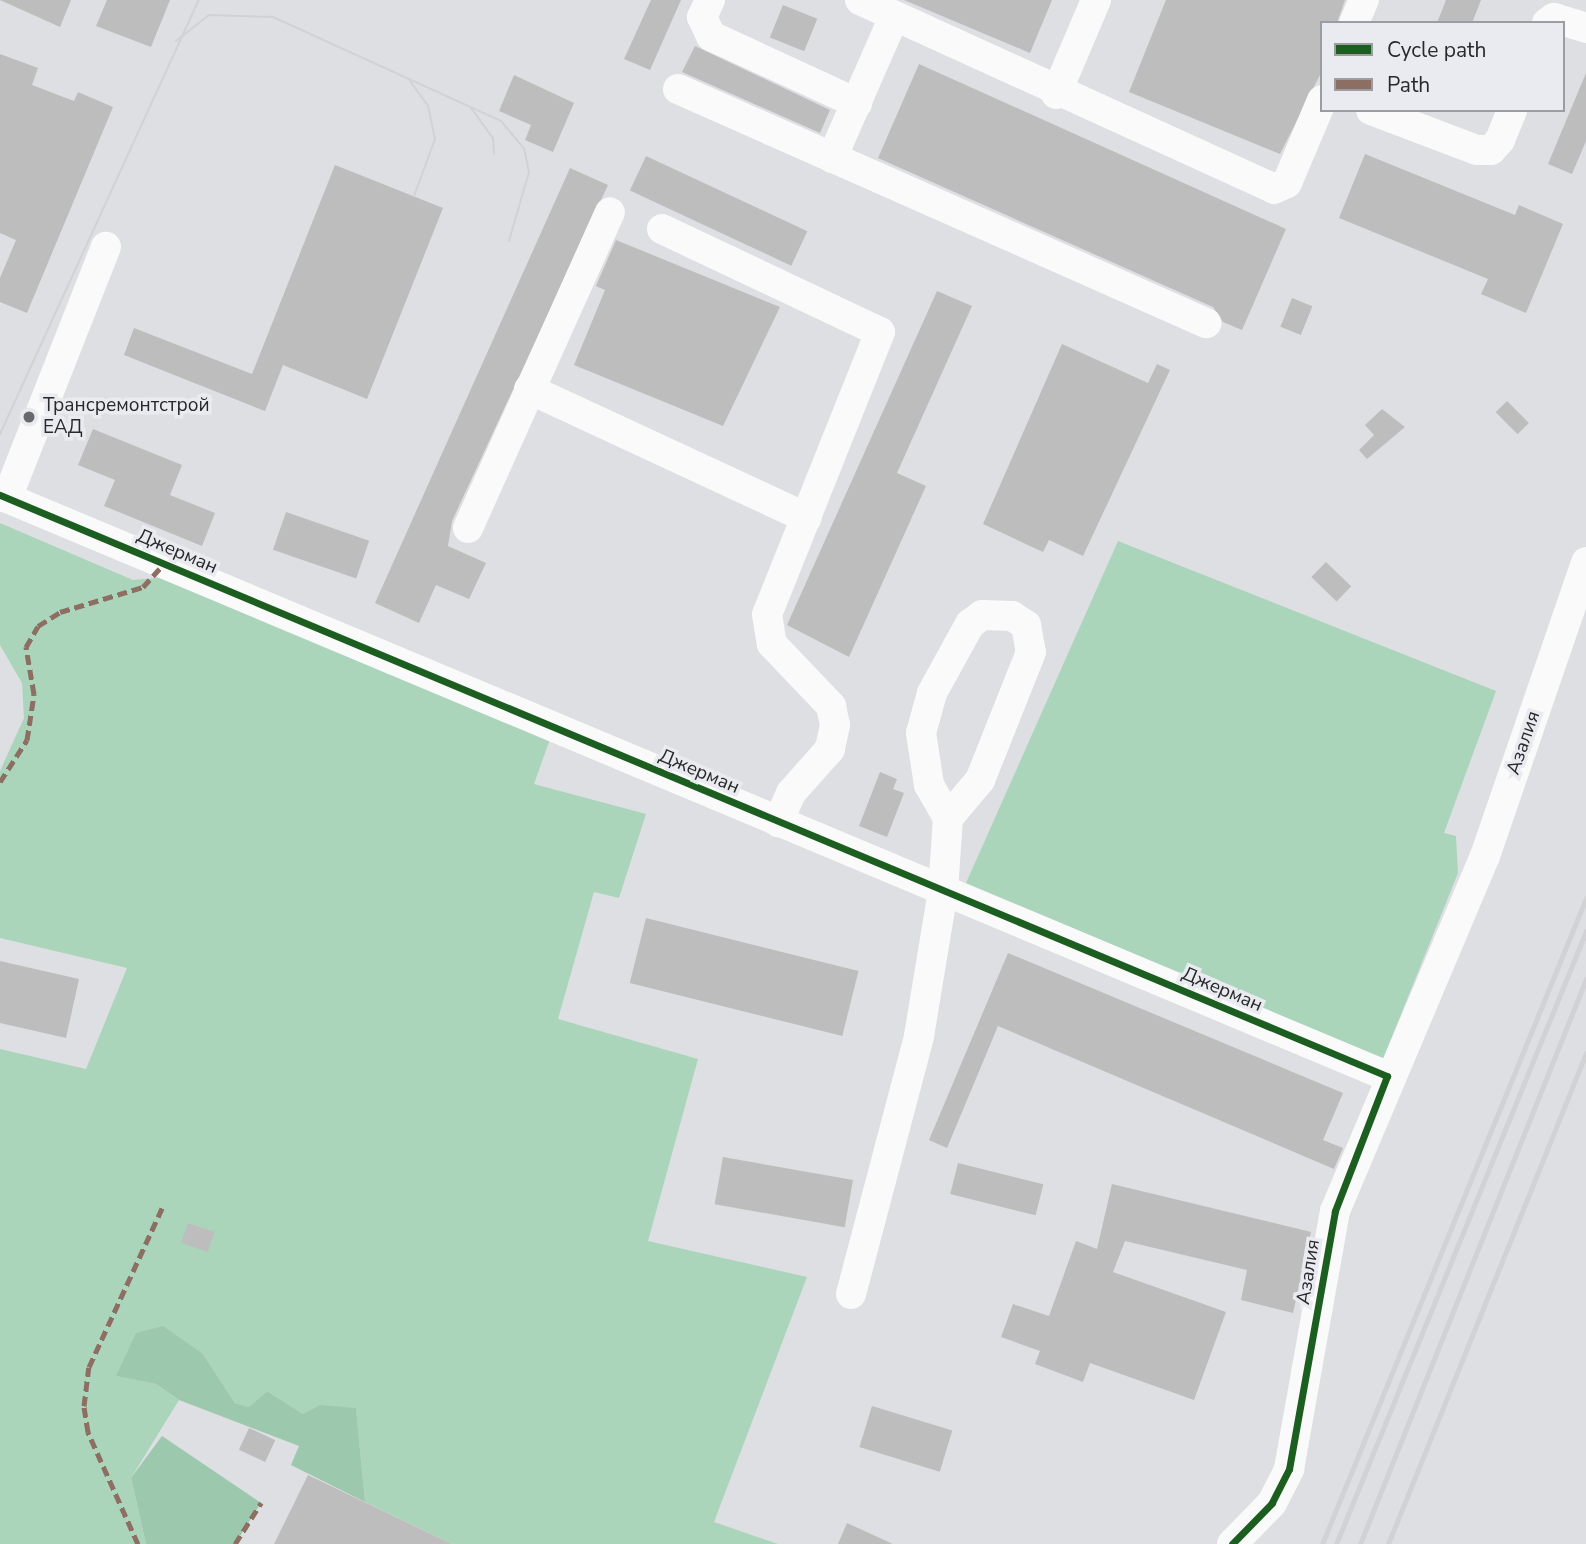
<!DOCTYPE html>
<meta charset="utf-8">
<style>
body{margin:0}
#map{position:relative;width:1586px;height:1544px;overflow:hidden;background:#dedfe2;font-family:"Nunito Sans",sans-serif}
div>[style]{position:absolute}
.green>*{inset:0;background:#abd5ba}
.forest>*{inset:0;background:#9cc9ad}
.building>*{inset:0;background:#bdbdbe;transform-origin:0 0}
.minor>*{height:30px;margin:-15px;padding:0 15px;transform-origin:15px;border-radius:15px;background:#fafafb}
.tram>*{height:2px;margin:-1px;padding:0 1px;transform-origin:1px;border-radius:1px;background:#d2d2d4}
.rail>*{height:5px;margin:-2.5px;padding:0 2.5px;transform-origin:2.5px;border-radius:2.5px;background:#d2d2d4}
.quiet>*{height:5px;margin-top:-2.5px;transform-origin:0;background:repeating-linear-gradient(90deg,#8d6e63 0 10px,transparent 0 15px)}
.cycleway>*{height:7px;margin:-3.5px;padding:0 3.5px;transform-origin:3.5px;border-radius:3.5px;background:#1b5e20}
.dots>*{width:19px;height:19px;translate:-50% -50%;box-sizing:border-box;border:4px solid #eaebf1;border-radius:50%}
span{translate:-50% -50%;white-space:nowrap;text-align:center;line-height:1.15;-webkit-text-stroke:7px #eaebf1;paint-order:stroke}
.poi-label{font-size:19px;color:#28292b}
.left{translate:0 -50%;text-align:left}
.street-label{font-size:19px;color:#28292b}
.legend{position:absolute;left:1320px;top:21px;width:245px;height:91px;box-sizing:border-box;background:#eaebf1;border:2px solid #9c9da2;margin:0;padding:9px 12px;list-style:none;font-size:21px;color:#28292b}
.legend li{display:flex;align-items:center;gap:14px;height:35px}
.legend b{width:35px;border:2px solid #9c9da2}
</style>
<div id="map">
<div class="green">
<i style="clip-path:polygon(0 523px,133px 580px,169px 577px,550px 739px,534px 784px,646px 814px,619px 898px,594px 892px,558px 1019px,698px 1059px,648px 1241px,807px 1277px,714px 1522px,778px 1544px,452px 1544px,365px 1502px,356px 1409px,303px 1414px,267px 1391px,249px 1407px,235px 1403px,203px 1354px,117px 1376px,156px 1384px,179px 1400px,131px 1478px,146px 1544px,0 1544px,0 1049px,86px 1069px,127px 968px,0 938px,0 771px,24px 718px,22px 683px,0 645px)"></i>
<i style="clip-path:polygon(1118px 541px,1496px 691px,1444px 833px,1456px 836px,1458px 873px,1383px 1059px,966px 883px)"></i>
</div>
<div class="forest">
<i style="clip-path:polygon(163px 1326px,203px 1354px,235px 1403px,249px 1407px,267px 1391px,303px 1414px,320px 1405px,356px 1408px,365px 1502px,291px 1465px,299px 1446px,179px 1400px,156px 1384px,116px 1376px,136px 1333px)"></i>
<i style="clip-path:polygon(162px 1436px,261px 1503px,235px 1544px,146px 1544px,131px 1478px)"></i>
</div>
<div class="building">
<i style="clip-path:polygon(0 0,71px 0,60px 27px)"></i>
<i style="clip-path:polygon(107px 0,170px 0,151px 47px,96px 26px)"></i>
<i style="clip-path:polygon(651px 0,681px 0,650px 70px,624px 59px)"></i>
<i style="clip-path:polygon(904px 0,1052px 0,1030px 53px)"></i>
<i style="clip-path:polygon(1166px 0,1345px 0,1337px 23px,1322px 23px,1322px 71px,1280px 154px,1129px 92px)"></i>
<i style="clip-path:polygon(1446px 0,1481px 0,1472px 23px,1437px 23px)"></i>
<i style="left:783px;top:5px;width:37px;height:35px;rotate:22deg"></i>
<i style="clip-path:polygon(695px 46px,830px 110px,820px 133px,682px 72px)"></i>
<i style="clip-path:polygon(0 54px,38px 68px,32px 85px,74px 101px,78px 92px,113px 107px,27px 313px,0 302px,0 278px,16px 240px,0 233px)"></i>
<i style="clip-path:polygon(919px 64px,1286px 229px,1242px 330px,1223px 322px,1213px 307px,878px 158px)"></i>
<i style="clip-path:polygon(1586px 73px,1586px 141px,1572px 174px,1548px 164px)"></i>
<i style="clip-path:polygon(514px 75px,574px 103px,553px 152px,525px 140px,531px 125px,499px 111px)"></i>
<i style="clip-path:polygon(1365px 154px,1515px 215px,1519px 205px,1563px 224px,1526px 313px,1481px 294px,1488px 279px,1339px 218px)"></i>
<i style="left:646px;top:156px;width:178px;height:38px;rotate:25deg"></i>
<i style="clip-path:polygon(335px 165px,443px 208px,367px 399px,283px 365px,265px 411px,124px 355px,134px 328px,252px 374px)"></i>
<i style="clip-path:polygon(570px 168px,608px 185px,452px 521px,448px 546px,486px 563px,469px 599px,436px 585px,419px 623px,375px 603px)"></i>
<i style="clip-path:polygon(616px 240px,780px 307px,723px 426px,574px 365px,605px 290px,596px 286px)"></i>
<i style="clip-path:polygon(937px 291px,972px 306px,897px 473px,926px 486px,849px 657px,787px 625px)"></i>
<i style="left:1292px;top:298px;width:22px;height:31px;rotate:22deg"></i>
<i style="clip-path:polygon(1062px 344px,1148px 383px,1157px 364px,1170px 370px,1083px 556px,1049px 540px,1043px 552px,983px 524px)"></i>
<i style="left:1507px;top:401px;width:31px;height:16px;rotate:45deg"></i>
<i style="clip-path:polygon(1382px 409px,1405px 427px,1367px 459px,1359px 450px,1374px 435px,1365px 425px)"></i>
<i style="clip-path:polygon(93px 429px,182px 465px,170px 495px,215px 513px,202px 546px,104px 506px,115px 480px,78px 465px)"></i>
<i style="left:286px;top:512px;width:88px;height:40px;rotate:19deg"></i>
<i style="left:1326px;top:562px;width:35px;height:21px;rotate:44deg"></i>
<i style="clip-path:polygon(880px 772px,897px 779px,893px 789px,904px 793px,887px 837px,859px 826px)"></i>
<i style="left:646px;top:918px;width:219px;height:67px;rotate:14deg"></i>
<i style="clip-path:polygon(1008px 953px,1343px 1093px,1323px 1140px,1343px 1148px,1334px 1169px,998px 1026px,947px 1148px,929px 1140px)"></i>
<i style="clip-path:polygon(0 961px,79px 979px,66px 1038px,0 1023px)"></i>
<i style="left:723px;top:1157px;width:132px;height:48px;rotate:10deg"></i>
<i style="left:958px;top:1163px;width:88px;height:32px;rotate:14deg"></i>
<i style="clip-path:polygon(1112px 1184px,1311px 1232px,1293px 1313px,1241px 1300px,1247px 1270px,1125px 1241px,1113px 1272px,1226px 1312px,1194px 1400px,1090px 1363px,1083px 1382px,1035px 1364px,1040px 1351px,1001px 1337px,1013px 1304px,1049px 1316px,1076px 1241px,1097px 1249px)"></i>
<i style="left:188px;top:1223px;width:28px;height:21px;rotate:19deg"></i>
<i style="left:872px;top:1406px;width:84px;height:43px;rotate:17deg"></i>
<i style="left:249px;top:1428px;width:29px;height:24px;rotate:25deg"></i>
<i style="clip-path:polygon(308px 1475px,452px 1544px,274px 1544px)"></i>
<i style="clip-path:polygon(847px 1523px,893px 1544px,838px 1544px)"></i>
</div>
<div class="minor">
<i style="left:710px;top:0;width:19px;rotate:115deg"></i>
<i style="left:702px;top:17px;width:21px;rotate:65deg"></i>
<i style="left:711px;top:36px;width:161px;rotate:24.7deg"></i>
<i style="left:860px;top:0;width:455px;rotate:24.5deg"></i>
<i style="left:1274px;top:189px;width:14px;rotate:-25deg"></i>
<i style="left:1287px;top:183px;width:90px;rotate:-67.1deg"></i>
<i style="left:1354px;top:23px;width:25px;rotate:-67deg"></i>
<i style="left:1547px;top:23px;width:9px;rotate:-36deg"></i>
<i style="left:1554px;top:18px;width:34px;rotate:17deg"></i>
<i style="left:678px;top:89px;width:578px;rotate:23.9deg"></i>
<i style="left:1056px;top:94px;width:102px;rotate:-66.9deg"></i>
<i style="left:1371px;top:110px;width:113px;rotate:20.7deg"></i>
<i style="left:1477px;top:150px;width:14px"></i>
<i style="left:1491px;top:150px;width:13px;rotate:-48deg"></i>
<i style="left:1500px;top:140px;width:32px;rotate:-68deg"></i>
<i style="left:832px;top:158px;width:152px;rotate:-66.3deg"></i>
<i style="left:662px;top:229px;width:241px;rotate:25.3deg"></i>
<i style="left:880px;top:332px;width:304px;rotate:111.8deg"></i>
<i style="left:767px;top:614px;width:30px;rotate:81deg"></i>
<i style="left:772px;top:644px;width:86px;rotate:46.4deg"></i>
<i style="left:831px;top:706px;width:19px;rotate:78deg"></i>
<i style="left:835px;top:725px;width:25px;rotate:102deg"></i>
<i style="left:830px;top:749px;width:59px;rotate:131.6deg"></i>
<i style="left:791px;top:793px;width:32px;rotate:114deg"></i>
<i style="left:529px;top:389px;width:306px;rotate:24.9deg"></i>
<i style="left:0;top:495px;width:1504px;rotate:22.73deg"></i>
<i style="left:7px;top:498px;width:270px;rotate:-68.5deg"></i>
<i style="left:468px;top:528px;width:346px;rotate:-65.8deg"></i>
<i style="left:851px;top:1294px;width:267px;rotate:-75.2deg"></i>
<i style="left:919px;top:1036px;width:147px;rotate:-80.6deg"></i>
<i style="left:943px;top:891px;width:73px;rotate:-86.1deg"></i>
<i style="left:948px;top:818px;width:38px;rotate:-120deg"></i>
<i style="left:929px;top:785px;width:53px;rotate:-98.7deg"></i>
<i style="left:921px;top:733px;width:41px;rotate:-74.6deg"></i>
<i style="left:932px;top:693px;width:79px;rotate:-61.2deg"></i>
<i style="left:970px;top:624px;width:15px;rotate:-37deg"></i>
<i style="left:982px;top:615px;width:30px;rotate:2deg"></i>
<i style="left:1012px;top:616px;width:17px;rotate:33deg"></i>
<i style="left:1026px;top:625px;width:27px;rotate:80deg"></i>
<i style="left:1031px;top:652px;width:138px;rotate:111.7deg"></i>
<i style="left:980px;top:780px;width:50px;rotate:130.1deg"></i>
<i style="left:1232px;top:1544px;width:57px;rotate:-45.7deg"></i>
<i style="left:1272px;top:1503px;width:38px;rotate:-63deg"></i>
<i style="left:1289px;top:1469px;width:262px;rotate:-79.9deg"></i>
<i style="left:1335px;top:1211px;width:385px;rotate:-67.1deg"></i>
<i style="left:1485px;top:856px;width:311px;rotate:-71deg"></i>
</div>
<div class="tram">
<i style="left:176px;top:41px;width:42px;rotate:-38.2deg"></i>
<i style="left:209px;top:15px;width:64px;rotate:1.8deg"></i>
<i style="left:273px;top:17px;width:251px;rotate:24.5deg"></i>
<i style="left:501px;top:121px;width:35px;rotate:50deg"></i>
<i style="left:524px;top:148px;width:25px;rotate:78deg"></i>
<i style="left:529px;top:172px;width:72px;rotate:106.2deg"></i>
<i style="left:410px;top:81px;width:31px;rotate:54deg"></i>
<i style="left:428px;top:106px;width:34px;rotate:78deg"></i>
<i style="left:435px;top:139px;width:61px;rotate:110.2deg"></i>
<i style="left:471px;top:108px;width:37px;rotate:54deg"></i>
<i style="left:493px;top:138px;width:16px;rotate:86deg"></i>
<i style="left:0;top:434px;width:477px;rotate:-65.4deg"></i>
</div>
<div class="rail">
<i style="left:1322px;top:1544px;width:698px;rotate:-67.77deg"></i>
<i style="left:1336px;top:1544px;width:662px;rotate:-67.81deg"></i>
<i style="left:1360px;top:1544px;width:609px;rotate:-68.2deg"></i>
<i style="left:1388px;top:1544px;width:529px;rotate:-68.04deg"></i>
</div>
<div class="quiet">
<i style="left:0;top:782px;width:50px;rotate:-57.3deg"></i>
<i style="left:27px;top:740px;width:47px;rotate:-81.3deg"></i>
<i style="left:34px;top:694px;width:48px;rotate:-99.7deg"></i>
<i style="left:26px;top:647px;width:24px;rotate:-60deg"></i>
<i style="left:38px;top:626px;width:26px;rotate:-32deg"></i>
<i style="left:60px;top:612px;width:87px;rotate:-16.8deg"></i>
<i style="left:143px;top:587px;width:31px;rotate:-48deg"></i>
<i style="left:138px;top:1544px;width:123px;rotate:-114.1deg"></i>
<i style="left:88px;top:1432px;width:26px;rotate:-99deg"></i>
<i style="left:84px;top:1406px;width:39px;rotate:-83deg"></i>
<i style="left:89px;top:1367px;width:179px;rotate:-65.3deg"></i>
<i style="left:235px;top:1544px;width:49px;rotate:-57.6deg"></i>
</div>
<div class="cycleway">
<i style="left:0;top:495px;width:1504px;rotate:22.73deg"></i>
<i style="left:1387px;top:1076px;width:145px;rotate:111.1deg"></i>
<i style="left:1335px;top:1211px;width:262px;rotate:100.1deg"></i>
<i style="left:1289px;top:1469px;width:38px;rotate:117deg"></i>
<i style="left:1272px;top:1503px;width:57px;rotate:134.3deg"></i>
</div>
<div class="dots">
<i style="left:29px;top:417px;background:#68696b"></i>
</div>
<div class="poi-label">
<span class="left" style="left:43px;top:417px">Трансремонтстрой<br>ЕАД</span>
</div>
<div class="street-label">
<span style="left:177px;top:552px;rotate:23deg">Джерман</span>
<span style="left:1524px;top:743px;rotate:-71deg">Азалия</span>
<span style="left:699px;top:772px;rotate:23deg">Джерман</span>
<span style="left:1222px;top:990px;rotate:23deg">Джерман</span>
<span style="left:1309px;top:1272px;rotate:-81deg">Азалия</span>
</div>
<ul class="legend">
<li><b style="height:9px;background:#1b5e20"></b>Cycle path</li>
<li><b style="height:9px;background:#8d6e63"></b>Path</li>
</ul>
</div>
